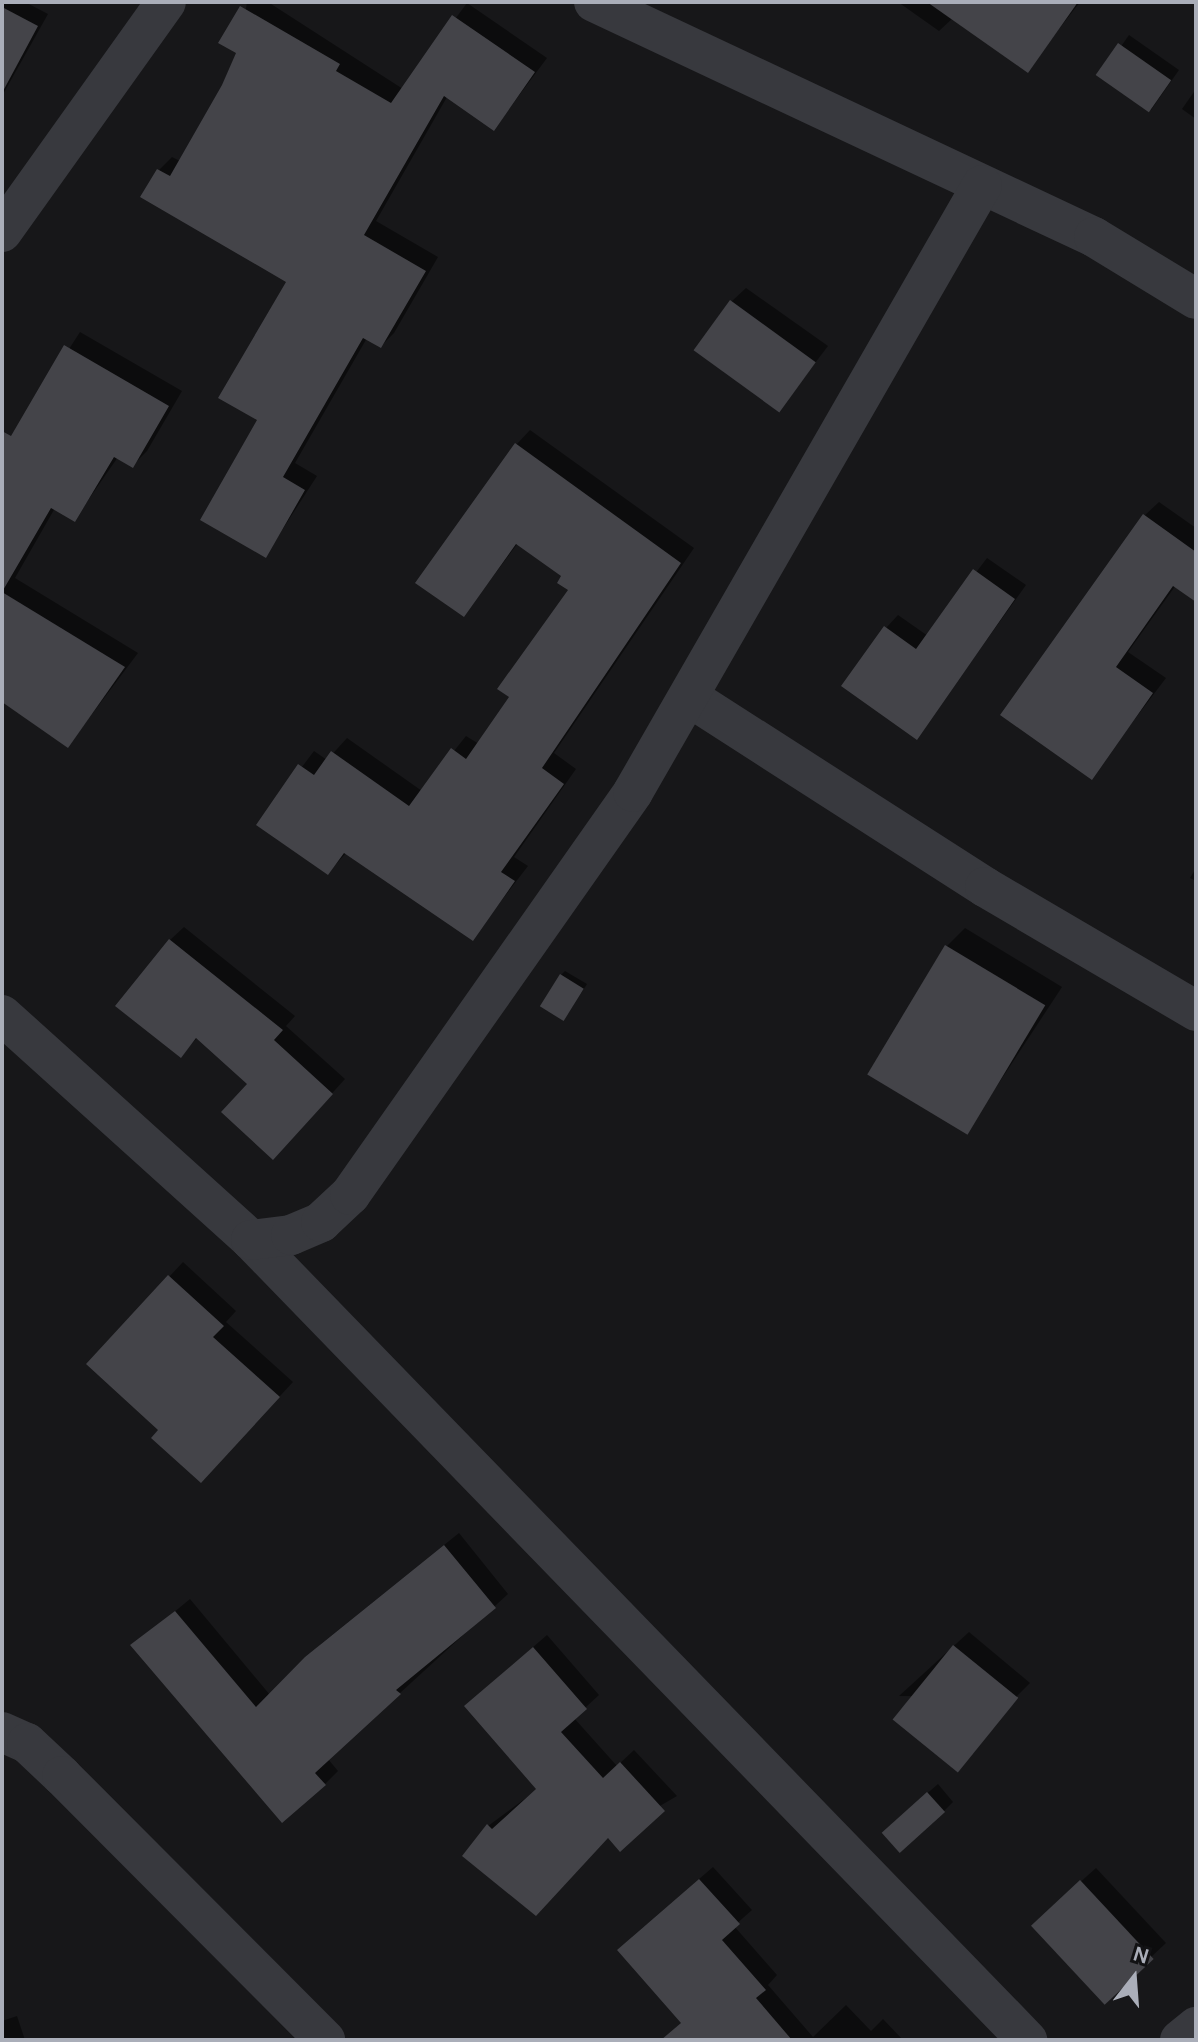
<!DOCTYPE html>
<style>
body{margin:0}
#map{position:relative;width:1198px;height:2042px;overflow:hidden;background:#171719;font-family:Karla,sans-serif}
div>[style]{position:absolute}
.shadow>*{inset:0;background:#0007;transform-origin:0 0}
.building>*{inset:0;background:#444449;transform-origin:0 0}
.street>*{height:40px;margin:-20px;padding:0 20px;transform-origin:20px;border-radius:20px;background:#38393e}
span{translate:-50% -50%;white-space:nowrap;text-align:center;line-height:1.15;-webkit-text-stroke:6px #121214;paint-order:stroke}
.frame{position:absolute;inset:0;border:4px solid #aaaeb9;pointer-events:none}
.north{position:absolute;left:1094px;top:1938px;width:80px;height:80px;-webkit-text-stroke:6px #121214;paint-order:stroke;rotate:17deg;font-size:22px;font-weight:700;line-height:32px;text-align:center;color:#aaaeb9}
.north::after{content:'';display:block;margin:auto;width:28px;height:36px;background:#aaaeb9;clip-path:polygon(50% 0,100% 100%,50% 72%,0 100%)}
</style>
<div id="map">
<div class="shadow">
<i style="clip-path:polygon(2px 2px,25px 2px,48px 14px,2px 96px)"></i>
<i style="clip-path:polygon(247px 2px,268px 2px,403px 89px,467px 3px,547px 58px,494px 129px,447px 97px,376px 221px,438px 257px,394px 333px,381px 346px,367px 338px,295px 463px,317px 476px,266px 555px,260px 420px,289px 281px,159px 170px,172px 157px,180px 161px,224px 86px,239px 52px)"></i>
<i style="clip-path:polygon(898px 2px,1080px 2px,1027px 70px,953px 18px,939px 31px)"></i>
<i style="left:1129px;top:35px;width:61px;height:49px;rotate:35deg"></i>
<i style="clip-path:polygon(1196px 89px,1196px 119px,1182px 109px)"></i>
<i style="clip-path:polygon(746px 288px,828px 346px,780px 409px,731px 302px)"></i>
<i style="clip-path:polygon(80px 332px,182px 391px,147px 451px,133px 465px,118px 457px,75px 519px,55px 508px,15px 578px,138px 653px,68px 746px,2px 682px,2px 453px)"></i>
<i style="clip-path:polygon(530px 430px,694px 548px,554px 753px,576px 769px,514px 857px,528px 866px,472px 939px,347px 852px,328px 873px,259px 824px,314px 751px,327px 760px,347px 738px,422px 791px,466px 736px,479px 744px,512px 697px,570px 590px,564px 576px,518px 543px,464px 615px,516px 445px)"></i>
<i style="clip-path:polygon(1159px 502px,1196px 528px,1196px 596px,1176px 585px,1128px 652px,1166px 678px,1091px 777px,1144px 516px)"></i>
<i style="clip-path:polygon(987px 558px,1026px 585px,917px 737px,886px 628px,898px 615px,928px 636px)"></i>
<i style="clip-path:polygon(1196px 868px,1196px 881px,1190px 878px)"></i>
<i style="clip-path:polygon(184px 927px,295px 1016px,286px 1026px,345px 1079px,286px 1144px,250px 1084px,198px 1037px,181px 1055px,170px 940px)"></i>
<i style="clip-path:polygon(965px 928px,1062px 987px,966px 1133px,947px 946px)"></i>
<i style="clip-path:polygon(565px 971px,587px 984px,568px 1014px,561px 975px)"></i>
<i style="clip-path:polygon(183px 1262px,236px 1311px,226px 1322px,293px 1382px,215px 1466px,161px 1430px,169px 1277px)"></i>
<i style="clip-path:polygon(459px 1533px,508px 1594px,328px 1759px,338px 1771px,325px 1784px,133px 1646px,190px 1599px,270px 1695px,321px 1644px)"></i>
<i style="clip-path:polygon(969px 1632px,1030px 1683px,1016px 1697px,899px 1696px)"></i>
<i style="clip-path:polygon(547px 1635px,599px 1695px,574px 1718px,617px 1766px,634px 1750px,677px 1796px,608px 1836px,549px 1900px,488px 1826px,538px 1789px,480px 1693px)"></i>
<i style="clip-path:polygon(938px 1784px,953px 1802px,944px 1811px,893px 1823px)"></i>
<i style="clip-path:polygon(713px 1867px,752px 1910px,734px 1926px,777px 1975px,768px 1985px,813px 2037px,846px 2005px,871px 2031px,883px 2019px,903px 2040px,663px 2040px,683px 2022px,632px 1937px)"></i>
<i style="clip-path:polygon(1096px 1868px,1166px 1943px,1104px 2001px,1048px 1911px)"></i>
<i style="clip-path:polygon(17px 2016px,25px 2040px,2px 2040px,2px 2021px)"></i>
</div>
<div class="building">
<i style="clip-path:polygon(927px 2px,1078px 2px,1028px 73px)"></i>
<i style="clip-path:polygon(240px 6px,340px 64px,336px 71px,391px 103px,452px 15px,535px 72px,494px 131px,444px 96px,364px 235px,426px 271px,381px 348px,363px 338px,283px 477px,305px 490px,266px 558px,200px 520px,257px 420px,218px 398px,286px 282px,140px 197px,157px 169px,170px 176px,222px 85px,236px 53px,218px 43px)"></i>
<i style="clip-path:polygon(2px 7px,38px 26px,2px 93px)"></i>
<i style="left:1118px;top:43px;width:65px;height:39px;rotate:35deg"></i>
<i style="left:730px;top:300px;width:106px;height:62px;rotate:36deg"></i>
<i style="clip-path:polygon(64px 345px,169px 406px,133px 468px,114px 457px,75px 522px,51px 508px,2px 592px,2px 431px,11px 436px)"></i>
<i style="clip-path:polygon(515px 443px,681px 563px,542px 768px,564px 784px,501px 872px,515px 881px,473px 941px,344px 853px,328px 875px,256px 825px,298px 764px,314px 775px,331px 751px,409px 806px,451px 748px,466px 759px,509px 697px,497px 689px,568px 590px,557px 583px,561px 576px,516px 544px,464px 617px,415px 583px)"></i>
<i style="clip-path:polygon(1143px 514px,1196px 552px,1196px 602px,1173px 586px,1116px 667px,1153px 693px,1092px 780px,1000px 715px)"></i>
<i style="clip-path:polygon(973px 569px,1015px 599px,917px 740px,841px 686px,884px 626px,916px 649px)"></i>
<i style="clip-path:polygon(2px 592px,125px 667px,68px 748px,2px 702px)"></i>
<i style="clip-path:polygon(169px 939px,283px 1030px,274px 1040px,333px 1094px,273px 1160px,221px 1112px,247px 1084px,196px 1038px,181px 1058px,115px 1006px)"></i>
<i style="left:945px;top:945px;width:117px;height:151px;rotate:31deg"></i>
<i style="left:560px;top:974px;width:28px;height:38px;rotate:32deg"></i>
<i style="clip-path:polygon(168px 1275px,224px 1326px,213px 1337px,280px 1397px,201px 1483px,151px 1438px,158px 1430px,86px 1364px)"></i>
<i style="clip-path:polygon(444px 1545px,496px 1608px,396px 1690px,401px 1694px,315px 1773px,326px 1785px,282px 1823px,130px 1645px,175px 1611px,256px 1707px,305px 1657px)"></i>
<i style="left:953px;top:1645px;width:84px;height:96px;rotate:39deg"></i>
<i style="clip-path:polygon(533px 1647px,587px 1709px,561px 1732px,603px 1778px,620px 1762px,665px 1811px,620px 1852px,608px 1838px,536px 1916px,462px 1856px,487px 1824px,492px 1829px,536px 1789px,464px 1706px)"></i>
<i style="left:927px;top:1792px;width:27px;height:61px;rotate:48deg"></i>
<i style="clip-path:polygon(699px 1879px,740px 1924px,722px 1940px,766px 1990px,756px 1998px,792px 2040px,661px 2040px,681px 2023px,617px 1950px)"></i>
<i style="left:1080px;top:1880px;width:108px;height:67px;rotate:47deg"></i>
</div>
<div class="street">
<i style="left:594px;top:2px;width:552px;rotate:25.17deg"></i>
<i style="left:1094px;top:237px;width:119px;rotate:31.3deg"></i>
<i style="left:2px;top:232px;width:282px;rotate:-54.5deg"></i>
<i style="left:689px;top:697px;width:352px;rotate:32.7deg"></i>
<i style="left:985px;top:887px;width:245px;rotate:30.4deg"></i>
<i style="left:2px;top:1015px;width:336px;rotate:42.1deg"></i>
<i style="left:251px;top:1240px;width:1115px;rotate:45.87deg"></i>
<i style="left:251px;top:1240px;width:40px;rotate:-7.1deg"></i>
<i style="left:291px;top:1235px;width:33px;rotate:-23deg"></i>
<i style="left:321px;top:1222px;width:40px;rotate:-43deg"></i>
<i style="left:350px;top:1195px;width:492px;rotate:-54.9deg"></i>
<i style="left:633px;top:792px;width:700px;rotate:-60.1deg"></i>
<i style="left:2px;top:1732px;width:27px;rotate:24deg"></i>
<i style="left:27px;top:1743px;width:48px;rotate:43.3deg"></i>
<i style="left:62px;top:1776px;width:373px;rotate:45.1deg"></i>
<i style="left:1180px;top:2040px;width:21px;rotate:-39deg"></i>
</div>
<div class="frame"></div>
<div class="north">N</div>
</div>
